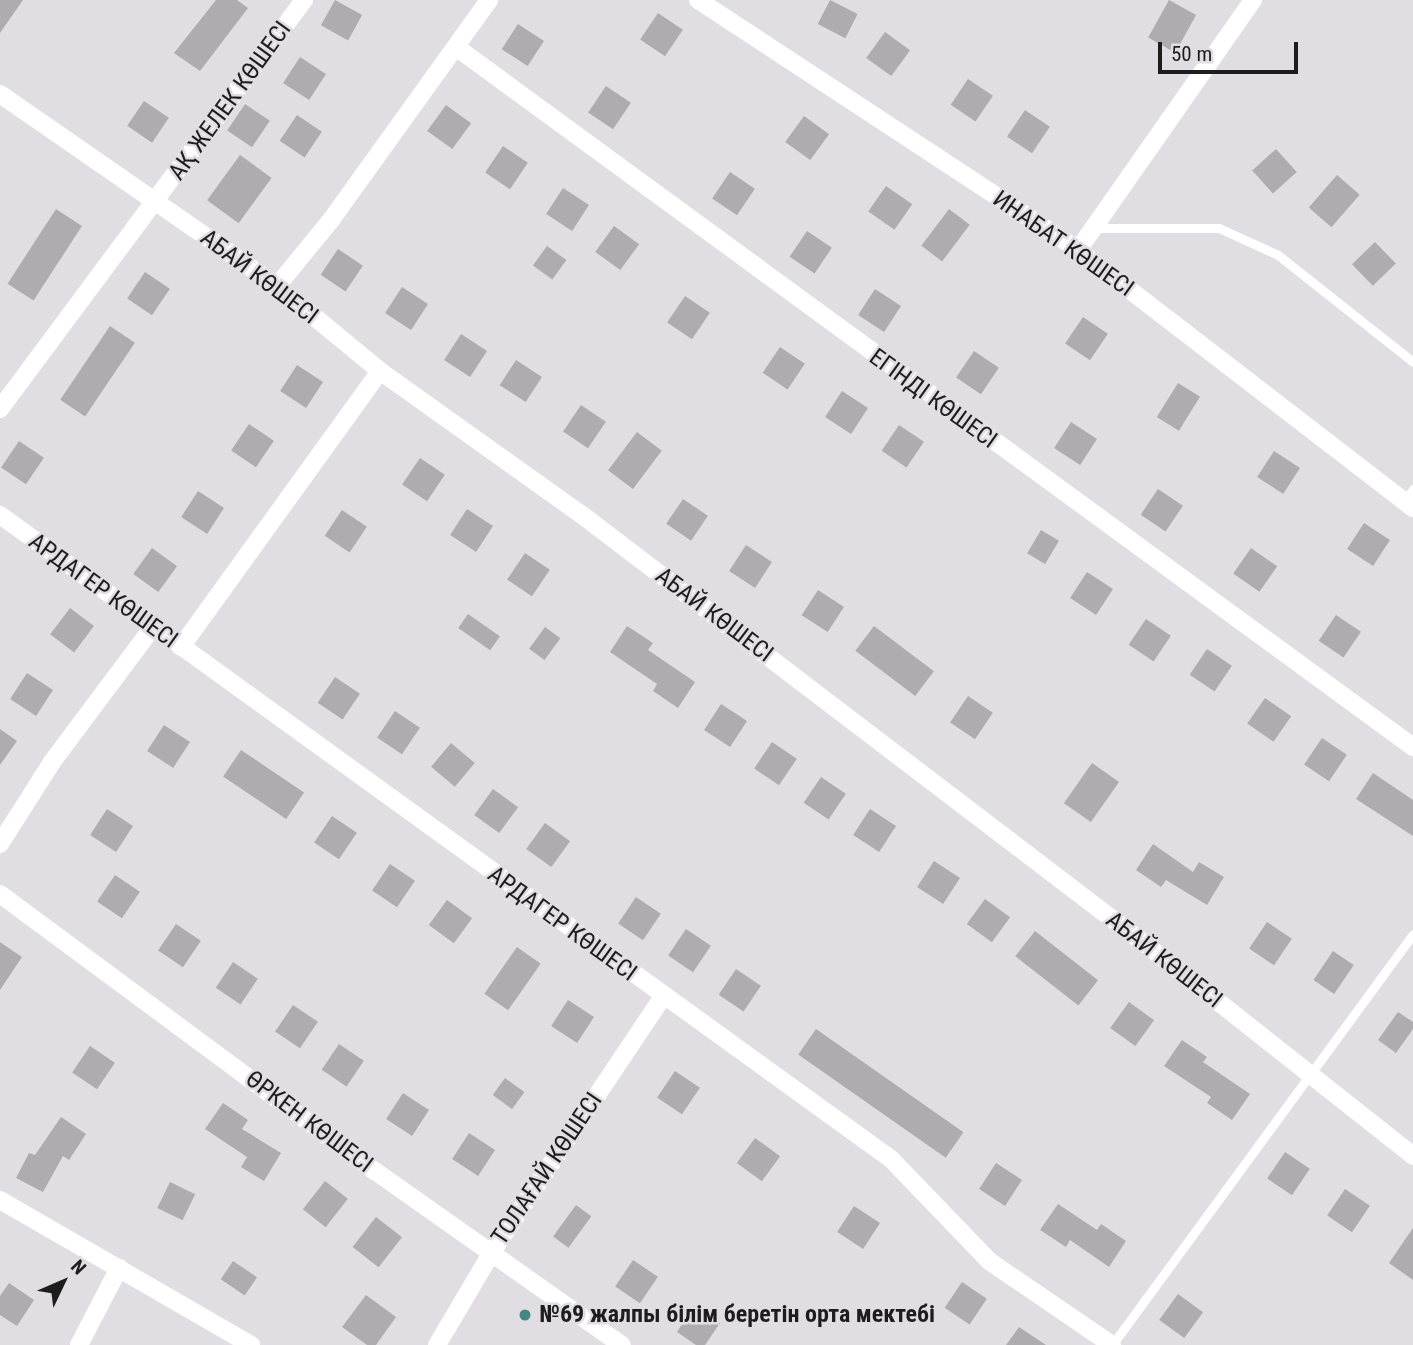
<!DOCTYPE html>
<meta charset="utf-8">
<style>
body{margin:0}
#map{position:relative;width:1413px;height:1345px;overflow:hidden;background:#e1dee3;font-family:"Roboto Condensed",sans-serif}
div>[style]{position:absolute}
.building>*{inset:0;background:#afacb1;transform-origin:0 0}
.service>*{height:9px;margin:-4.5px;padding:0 4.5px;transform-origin:4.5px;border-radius:4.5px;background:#fff}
.minor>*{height:18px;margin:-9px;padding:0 9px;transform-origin:9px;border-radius:9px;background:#fff}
.dots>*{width:19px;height:19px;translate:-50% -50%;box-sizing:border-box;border:4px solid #e1dee3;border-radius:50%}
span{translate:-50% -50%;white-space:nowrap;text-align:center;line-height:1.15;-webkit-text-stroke:5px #e1dee3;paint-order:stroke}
.street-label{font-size:24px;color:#1e1d1e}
.poi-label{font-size:24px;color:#1e1d1e;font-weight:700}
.left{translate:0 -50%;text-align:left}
.north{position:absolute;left:28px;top:1247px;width:70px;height:70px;-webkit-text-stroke:5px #e1dee3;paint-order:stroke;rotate:46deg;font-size:19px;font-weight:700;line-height:28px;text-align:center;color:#1e1d1e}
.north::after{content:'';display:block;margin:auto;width:24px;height:32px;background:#1e1d1e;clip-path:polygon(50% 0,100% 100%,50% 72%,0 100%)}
.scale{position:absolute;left:1158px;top:42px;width:140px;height:32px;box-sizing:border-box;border:4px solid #1e1d1e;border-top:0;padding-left:9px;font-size:21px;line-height:24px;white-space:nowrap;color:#1e1d1e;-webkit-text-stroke:5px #e1dee3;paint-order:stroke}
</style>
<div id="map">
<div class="building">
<i style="clip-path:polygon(0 0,23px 0,0 33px)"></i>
<i style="clip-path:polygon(216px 0,237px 0,248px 8px,200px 71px,174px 53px)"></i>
<i style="left:335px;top:0;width:31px;height:29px;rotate:29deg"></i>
<i style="left:830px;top:0;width:31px;height:27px;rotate:27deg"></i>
<i style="left:1169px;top:0;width:31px;height:43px;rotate:29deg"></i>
<i style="left:658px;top:13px;width:30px;height:32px;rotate:34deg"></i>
<i style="left:518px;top:24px;width:31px;height:30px;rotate:33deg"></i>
<i style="left:885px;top:32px;width:31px;height:32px;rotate:36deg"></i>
<i style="left:300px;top:57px;width:31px;height:31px;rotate:33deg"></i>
<i style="left:968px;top:79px;width:30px;height:31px;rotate:34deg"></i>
<i style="left:606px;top:86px;width:30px;height:32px;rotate:34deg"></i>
<i style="left:144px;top:101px;width:30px;height:30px;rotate:34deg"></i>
<i style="left:245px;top:104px;width:30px;height:32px;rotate:34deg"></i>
<i style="left:446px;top:105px;width:31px;height:32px;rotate:36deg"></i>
<i style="left:1025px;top:110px;width:30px;height:32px;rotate:34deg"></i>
<i style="left:297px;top:115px;width:30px;height:31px;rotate:34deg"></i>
<i style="left:804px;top:116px;width:31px;height:32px;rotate:36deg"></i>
<i style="left:503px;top:146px;width:30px;height:32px;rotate:34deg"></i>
<i style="left:1276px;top:149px;width:31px;height:32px;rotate:48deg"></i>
<i style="left:240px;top:155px;width:39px;height:56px;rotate:36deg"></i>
<i style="left:730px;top:172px;width:30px;height:32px;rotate:34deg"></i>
<i style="left:1337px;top:175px;width:30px;height:43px;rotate:41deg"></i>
<i style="left:886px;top:186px;width:32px;height:31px;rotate:35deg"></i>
<i style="left:563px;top:188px;width:31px;height:31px;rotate:33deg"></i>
<i style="left:56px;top:209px;width:31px;height:89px;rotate:33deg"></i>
<i style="left:949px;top:209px;width:26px;height:46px;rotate:37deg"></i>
<i style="left:614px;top:226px;width:31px;height:32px;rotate:36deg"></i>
<i style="left:807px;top:231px;width:30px;height:31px;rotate:34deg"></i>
<i style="left:1375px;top:242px;width:30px;height:32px;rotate:46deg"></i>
<i style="left:547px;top:246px;width:24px;height:24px;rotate:36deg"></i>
<i style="left:338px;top:249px;width:30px;height:31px;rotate:34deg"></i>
<i style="left:145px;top:272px;width:30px;height:32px;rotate:34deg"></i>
<i style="left:402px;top:287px;width:31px;height:31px;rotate:33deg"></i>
<i style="left:875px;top:289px;width:31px;height:31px;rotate:33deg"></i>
<i style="left:685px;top:296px;width:30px;height:32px;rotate:34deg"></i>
<i style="left:1083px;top:317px;width:30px;height:32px;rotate:34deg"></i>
<i style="left:110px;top:326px;width:30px;height:89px;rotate:34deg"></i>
<i style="left:461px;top:334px;width:31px;height:31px;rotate:33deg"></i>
<i style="left:780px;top:347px;width:30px;height:31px;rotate:34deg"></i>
<i style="left:974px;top:351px;width:30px;height:32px;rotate:34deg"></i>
<i style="left:516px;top:360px;width:31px;height:30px;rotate:33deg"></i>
<i style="left:297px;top:365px;width:31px;height:31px;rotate:33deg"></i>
<i style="left:1178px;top:383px;width:26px;height:40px;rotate:32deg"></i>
<i style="left:842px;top:391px;width:31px;height:31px;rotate:33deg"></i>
<i style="left:581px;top:405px;width:30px;height:32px;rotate:34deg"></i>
<i style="left:1071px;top:422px;width:31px;height:31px;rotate:33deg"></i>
<i style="left:249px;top:424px;width:30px;height:32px;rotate:34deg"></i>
<i style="left:899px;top:425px;width:30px;height:31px;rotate:34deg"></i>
<i style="left:637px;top:432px;width:31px;height:48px;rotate:37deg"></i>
<i style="left:19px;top:441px;width:30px;height:32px;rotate:34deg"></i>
<i style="left:1274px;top:451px;width:31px;height:31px;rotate:33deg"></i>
<i style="left:420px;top:458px;width:30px;height:32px;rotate:34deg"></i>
<i style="left:1158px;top:489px;width:30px;height:31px;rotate:34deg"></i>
<i style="left:198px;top:491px;width:31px;height:31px;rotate:33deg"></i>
<i style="left:683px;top:499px;width:30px;height:30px;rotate:34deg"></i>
<i style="left:467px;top:509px;width:31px;height:31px;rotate:33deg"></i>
<i style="left:342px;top:510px;width:30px;height:31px;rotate:34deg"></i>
<i style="left:1364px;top:523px;width:31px;height:31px;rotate:33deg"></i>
<i style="left:1041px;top:530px;width:21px;height:27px;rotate:31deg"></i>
<i style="left:746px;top:545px;width:31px;height:31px;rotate:33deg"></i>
<i style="left:152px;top:548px;width:31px;height:32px;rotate:36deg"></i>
<i style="left:1251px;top:548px;width:32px;height:31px;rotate:35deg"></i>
<i style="left:525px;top:553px;width:30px;height:32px;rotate:34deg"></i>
<i style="left:1087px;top:572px;width:31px;height:31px;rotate:33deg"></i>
<i style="left:818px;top:590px;width:31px;height:30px;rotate:33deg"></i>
<i style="left:70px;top:608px;width:30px;height:33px;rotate:37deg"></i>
<i style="left:468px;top:614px;width:39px;height:17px;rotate:35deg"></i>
<i style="left:1336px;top:615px;width:30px;height:31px;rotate:34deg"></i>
<i style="left:1146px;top:619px;width:30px;height:31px;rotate:34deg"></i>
<i style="clip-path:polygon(627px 626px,653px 643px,648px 650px,695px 682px,678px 708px,653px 691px,657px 684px,610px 652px)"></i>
<i style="left:874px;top:626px;width:75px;height:31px;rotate:37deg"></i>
<i style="left:545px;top:627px;width:19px;height:27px;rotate:36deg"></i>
<i style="left:1207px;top:649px;width:30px;height:31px;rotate:34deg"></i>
<i style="left:27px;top:673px;width:31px;height:31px;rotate:33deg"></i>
<i style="left:335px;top:677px;width:30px;height:31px;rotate:34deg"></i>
<i style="left:968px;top:696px;width:30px;height:32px;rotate:34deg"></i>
<i style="left:1265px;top:698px;width:32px;height:31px;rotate:35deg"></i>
<i style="left:721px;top:704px;width:31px;height:31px;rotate:33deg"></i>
<i style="left:395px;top:711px;width:30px;height:32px;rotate:34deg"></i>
<i style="left:164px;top:725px;width:31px;height:31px;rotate:33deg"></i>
<i style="clip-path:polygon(0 729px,17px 741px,0 765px)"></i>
<i style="left:1322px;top:738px;width:30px;height:32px;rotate:34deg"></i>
<i style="left:772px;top:742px;width:30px;height:32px;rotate:34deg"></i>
<i style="left:451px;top:743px;width:31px;height:31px;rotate:40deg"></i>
<i style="left:241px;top:750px;width:76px;height:32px;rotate:34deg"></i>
<i style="left:1092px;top:763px;width:33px;height:49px;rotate:35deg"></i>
<i style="clip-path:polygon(1373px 773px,1413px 800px,1413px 836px,1356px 799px)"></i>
<i style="left:821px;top:777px;width:30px;height:31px;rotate:34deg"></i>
<i style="left:493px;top:789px;width:31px;height:32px;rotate:36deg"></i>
<i style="left:107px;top:809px;width:31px;height:31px;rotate:33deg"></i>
<i style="left:870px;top:809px;width:31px;height:31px;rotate:33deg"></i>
<i style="left:332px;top:816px;width:30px;height:32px;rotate:34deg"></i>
<i style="left:545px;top:823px;width:31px;height:32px;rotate:36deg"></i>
<i style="clip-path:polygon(1153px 844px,1193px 872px,1199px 862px,1224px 877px,1207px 905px,1166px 880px,1161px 887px,1136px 870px)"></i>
<i style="left:934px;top:861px;width:31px;height:31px;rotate:33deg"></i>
<i style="left:390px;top:864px;width:30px;height:32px;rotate:34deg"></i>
<i style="left:115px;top:875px;width:30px;height:32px;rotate:34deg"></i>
<i style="left:636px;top:897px;width:30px;height:32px;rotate:34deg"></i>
<i style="left:985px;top:899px;width:31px;height:31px;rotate:36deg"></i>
<i style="left:447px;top:900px;width:31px;height:31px;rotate:36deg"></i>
<i style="left:1267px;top:922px;width:30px;height:32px;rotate:34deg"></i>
<i style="left:176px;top:924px;width:30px;height:32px;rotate:34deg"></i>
<i style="left:686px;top:929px;width:30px;height:32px;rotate:34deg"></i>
<i style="left:1035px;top:931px;width:80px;height:32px;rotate:38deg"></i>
<i style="clip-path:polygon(0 942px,22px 957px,0 990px)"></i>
<i style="left:517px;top:947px;width:29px;height:57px;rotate:35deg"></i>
<i style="left:1333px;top:951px;width:25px;height:35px;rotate:34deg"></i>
<i style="left:233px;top:962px;width:30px;height:31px;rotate:34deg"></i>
<i style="left:736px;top:969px;width:30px;height:31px;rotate:34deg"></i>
<i style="left:568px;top:1000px;width:31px;height:31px;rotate:33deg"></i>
<i style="left:1129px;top:1002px;width:31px;height:32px;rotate:36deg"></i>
<i style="left:293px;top:1005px;width:30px;height:32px;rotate:34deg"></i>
<i style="clip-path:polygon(1398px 1012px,1413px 1022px,1413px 1029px,1396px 1053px,1378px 1040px)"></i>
<i style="left:816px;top:1029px;width:180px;height:31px;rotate:35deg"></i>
<i style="clip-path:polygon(1182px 1040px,1207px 1057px,1203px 1062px,1250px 1094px,1232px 1120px,1207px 1103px,1211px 1097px,1164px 1066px)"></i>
<i style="left:339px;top:1044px;width:30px;height:31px;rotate:34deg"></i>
<i style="left:90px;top:1046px;width:30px;height:32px;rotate:34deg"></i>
<i style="left:675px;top:1071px;width:30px;height:32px;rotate:34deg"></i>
<i style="left:505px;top:1078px;width:24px;height:21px;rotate:36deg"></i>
<i style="left:403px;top:1093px;width:31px;height:31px;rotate:33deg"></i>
<i style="clip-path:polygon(223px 1103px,248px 1120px,242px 1129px,281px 1153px,264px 1181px,241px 1167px,247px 1157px,205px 1129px)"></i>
<i style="clip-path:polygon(61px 1117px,86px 1134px,69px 1160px,63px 1156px,43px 1192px,16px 1178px,29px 1153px,35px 1155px)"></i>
<i style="left:469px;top:1133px;width:31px;height:31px;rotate:33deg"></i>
<i style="left:755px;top:1138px;width:31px;height:31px;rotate:36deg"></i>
<i style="left:1285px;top:1152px;width:30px;height:32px;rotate:34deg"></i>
<i style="left:996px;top:1163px;width:31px;height:31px;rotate:33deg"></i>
<i style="left:325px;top:1181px;width:29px;height:36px;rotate:38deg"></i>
<i style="left:170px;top:1182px;width:28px;height:29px;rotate:26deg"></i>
<i style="left:1345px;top:1189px;width:30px;height:32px;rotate:34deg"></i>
<i style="clip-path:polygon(1058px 1204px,1097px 1230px,1101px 1224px,1126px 1241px,1109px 1267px,1070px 1240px,1066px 1247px,1040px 1230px)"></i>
<i style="left:576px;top:1205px;width:19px;height:39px;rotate:36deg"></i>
<i style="left:854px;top:1206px;width:31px;height:31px;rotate:33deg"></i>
<i style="left:376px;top:1217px;width:33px;height:38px;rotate:38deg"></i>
<i style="clip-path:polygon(1413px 1228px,1413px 1280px,1389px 1263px)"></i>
<i style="left:633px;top:1260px;width:30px;height:32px;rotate:34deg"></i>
<i style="left:233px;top:1261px;width:29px;height:22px;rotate:34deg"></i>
<i style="left:962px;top:1282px;width:30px;height:31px;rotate:34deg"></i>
<i style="clip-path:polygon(9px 1283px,34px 1300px,17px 1326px,0 1315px,0 1296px)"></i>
<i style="left:1178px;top:1294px;width:31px;height:32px;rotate:36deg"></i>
<i style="clip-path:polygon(366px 1295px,396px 1317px,376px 1345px,367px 1345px,342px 1327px)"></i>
<i style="clip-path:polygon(694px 1306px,720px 1323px,705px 1345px,696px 1345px,677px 1332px)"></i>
<i style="clip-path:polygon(1019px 1327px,1046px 1345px,1006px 1345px)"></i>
</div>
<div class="service">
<i style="left:1095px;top:228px;width:124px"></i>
<i style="left:1219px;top:228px;width:65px;rotate:24.6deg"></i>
<i style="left:1278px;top:255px;width:172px;rotate:38.4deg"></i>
<i style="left:1404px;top:502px;width:16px;rotate:-55deg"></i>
<i style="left:1112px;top:1345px;width:509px;rotate:-53.78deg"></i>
</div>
<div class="minor">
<i style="left:698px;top:0;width:455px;rotate:33.3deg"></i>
<i style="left:1078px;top:250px;width:423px;rotate:37.6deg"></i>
<i style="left:456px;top:47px;width:1186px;rotate:36.18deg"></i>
<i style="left:0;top:94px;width:337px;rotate:34.7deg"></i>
<i style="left:277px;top:286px;width:134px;rotate:39.5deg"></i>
<i style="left:380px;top:371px;width:258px;rotate:35.5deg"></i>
<i style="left:590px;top:521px;width:698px;rotate:37.31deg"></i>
<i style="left:1145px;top:944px;width:342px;rotate:38.3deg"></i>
<i style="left:1078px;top:250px;width:305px;rotate:-55deg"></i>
<i style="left:277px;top:286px;width:85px;rotate:-50.7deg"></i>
<i style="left:331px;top:220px;width:271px;rotate:-54.3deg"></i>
<i style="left:0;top:409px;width:510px;rotate:-53.38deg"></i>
<i style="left:0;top:515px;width:1099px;rotate:35.86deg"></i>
<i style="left:891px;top:1159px;width:141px;rotate:46.1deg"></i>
<i style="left:989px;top:1261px;width:149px;rotate:34.3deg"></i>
<i style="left:181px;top:647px;width:340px;rotate:-54.2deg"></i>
<i style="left:0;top:844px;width:97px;rotate:-57.6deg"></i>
<i style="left:52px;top:762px;width:169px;rotate:-53.2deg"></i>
<i style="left:0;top:894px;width:466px;rotate:36.5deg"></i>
<i style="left:375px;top:1171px;width:302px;rotate:35.2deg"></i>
<i style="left:0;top:1200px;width:290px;rotate:30deg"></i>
<i style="left:79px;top:1345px;width:87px;rotate:-62.5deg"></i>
<i style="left:437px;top:1345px;width:108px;rotate:-59.4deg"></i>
<i style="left:492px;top:1252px;width:307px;rotate:-56.2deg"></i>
</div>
<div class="dots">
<i style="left:525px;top:1315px;background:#418883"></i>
</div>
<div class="street-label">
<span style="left:230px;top:101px;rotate:-54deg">АҚ ЖЕЛЕК КӨШЕСІ</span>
<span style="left:1063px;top:244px;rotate:35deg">ИНАБАТ КӨШЕСІ</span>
<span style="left:259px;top:277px;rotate:37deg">АБАЙ КӨШЕСІ</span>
<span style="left:933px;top:399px;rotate:36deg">ЕГІНДІ КӨШЕСІ</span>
<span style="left:103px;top:591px;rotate:36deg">АРДАГЕР КӨШЕСІ</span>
<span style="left:714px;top:615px;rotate:37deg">АБАЙ КӨШЕСІ</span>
<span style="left:562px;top:924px;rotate:36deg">АРДАГЕР КӨШЕСІ</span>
<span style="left:1164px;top:960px;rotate:38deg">АБАЙ КӨШЕСІ</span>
<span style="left:309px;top:1122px;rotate:37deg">ӨРКЕН КӨШЕСІ</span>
<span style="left:547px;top:1169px;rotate:-56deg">ТОЛАҒАЙ КӨШЕСІ</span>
</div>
<div class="poi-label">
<span class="left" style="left:539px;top:1315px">№69 жалпы білім беретін орта мектебі</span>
</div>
<div class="north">N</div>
<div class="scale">50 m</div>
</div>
